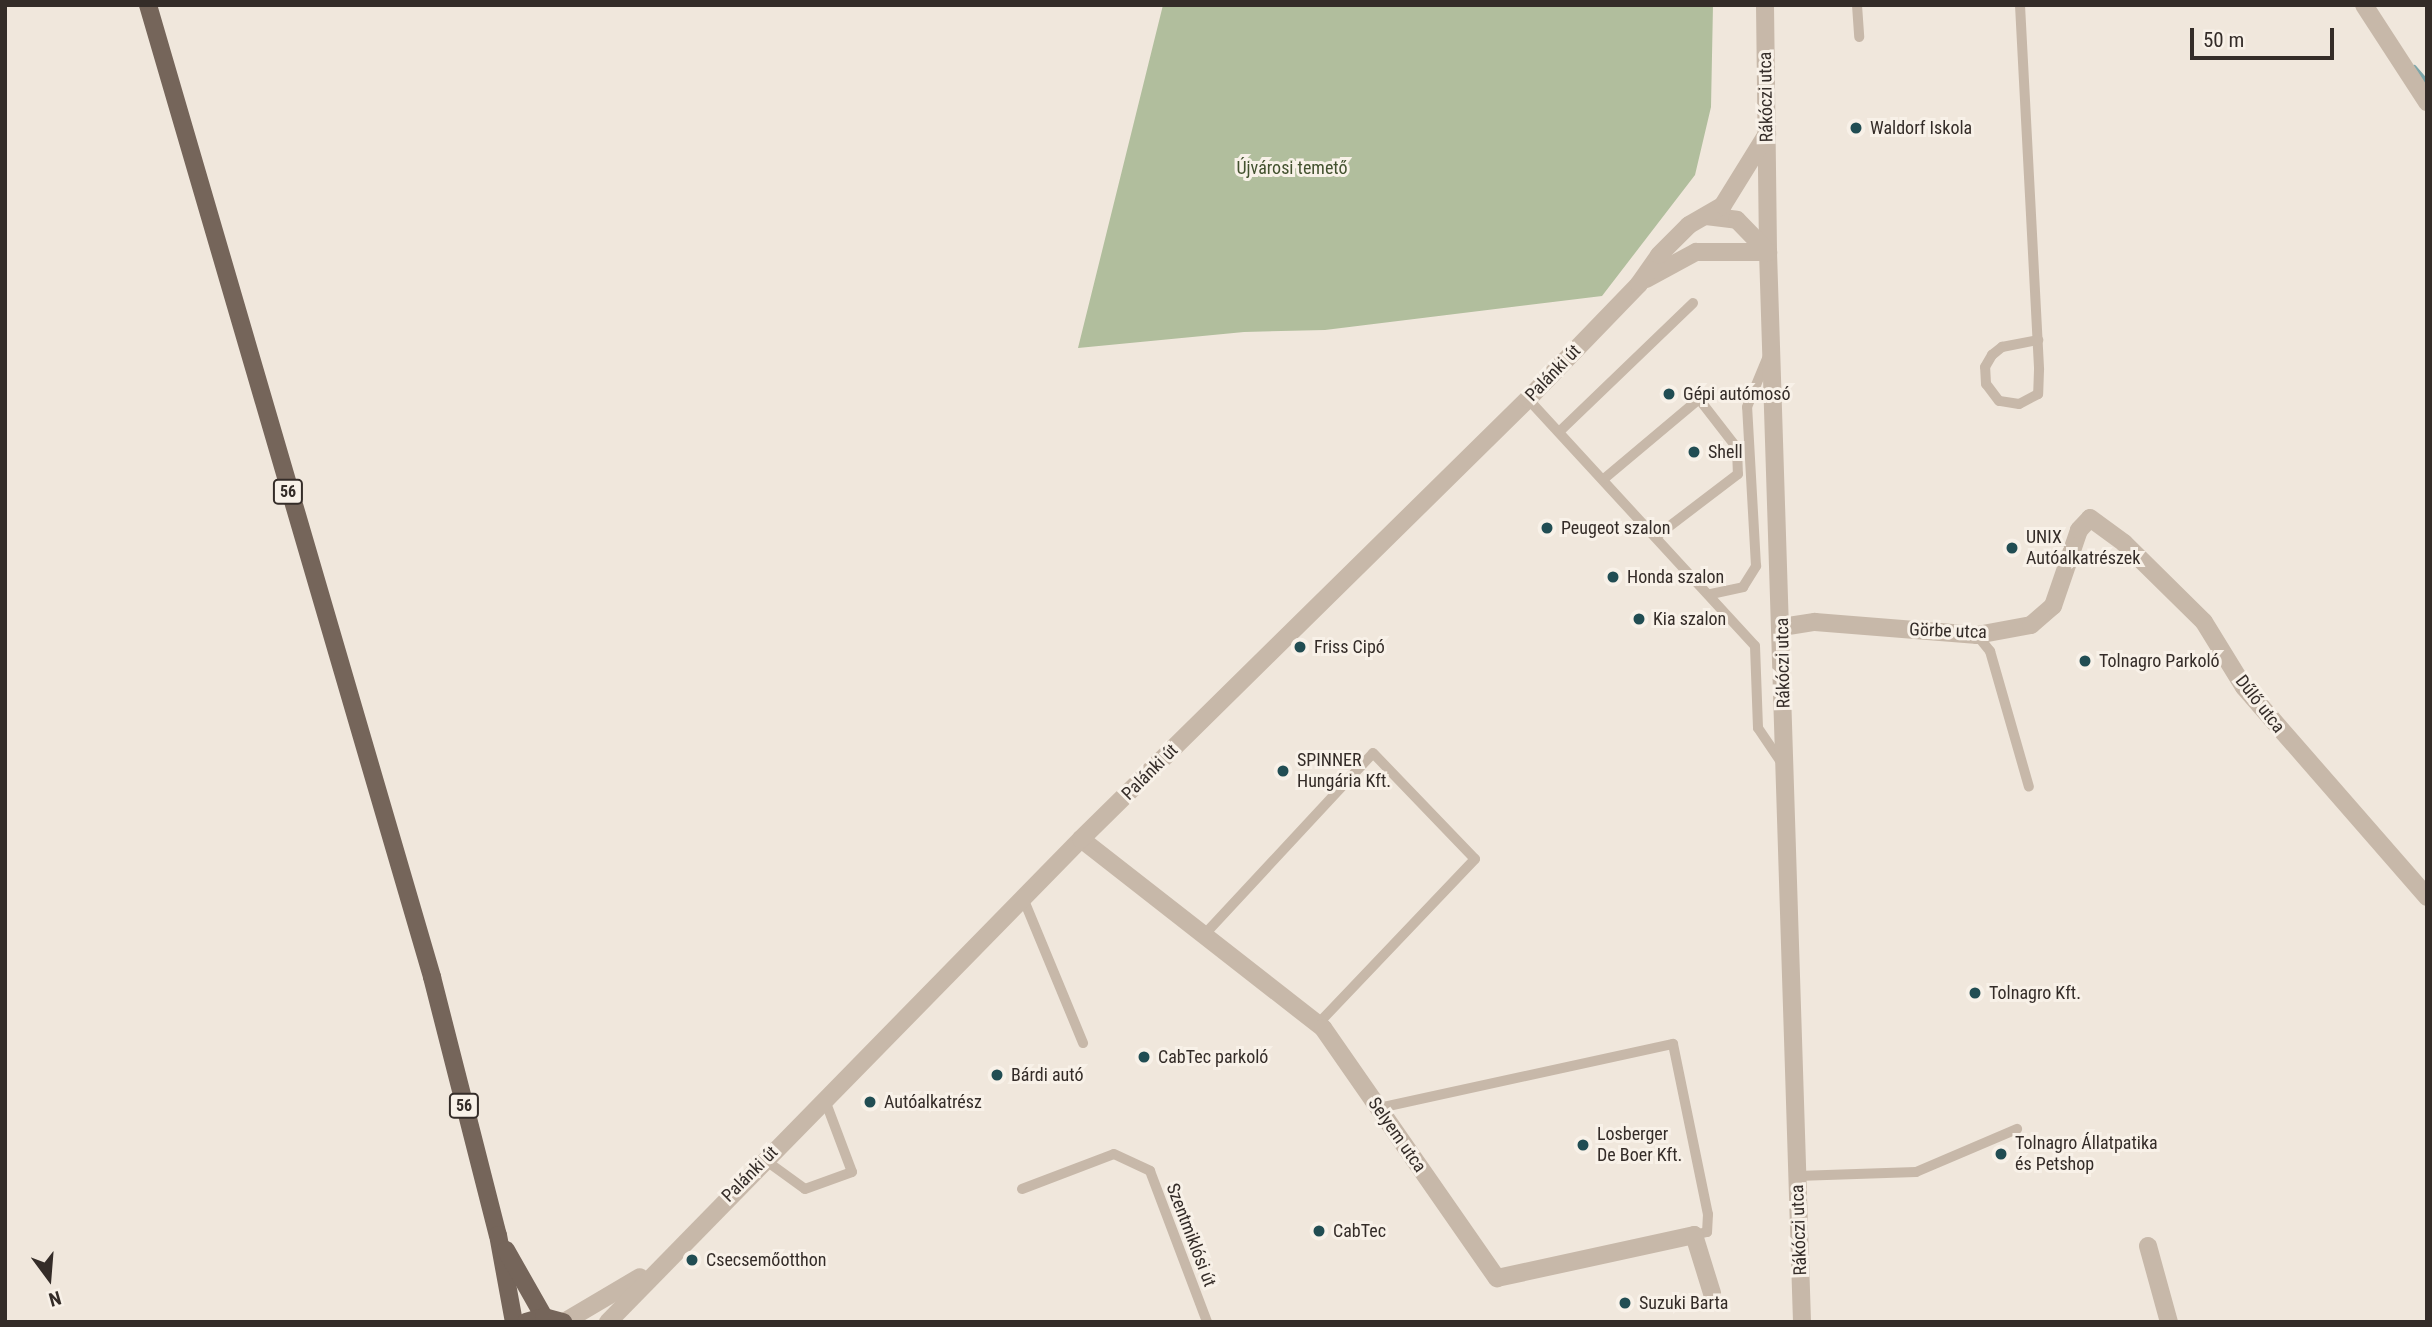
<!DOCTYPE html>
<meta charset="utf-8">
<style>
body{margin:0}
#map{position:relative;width:2432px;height:1327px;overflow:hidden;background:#f0e7dc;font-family:"Roboto Condensed",sans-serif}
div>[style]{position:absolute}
.green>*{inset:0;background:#b1be9d}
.stream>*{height:6px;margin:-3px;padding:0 3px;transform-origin:3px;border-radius:3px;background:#7da6aa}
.service>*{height:10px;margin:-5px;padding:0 5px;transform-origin:5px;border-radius:5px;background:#c7b8a9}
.minor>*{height:18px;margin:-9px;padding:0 9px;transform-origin:9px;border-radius:9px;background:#c7b8a9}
.tertiary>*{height:18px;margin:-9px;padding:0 9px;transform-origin:9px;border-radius:9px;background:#c7b8a9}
.primary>*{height:18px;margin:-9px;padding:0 9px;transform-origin:9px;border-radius:9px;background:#75655a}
.dots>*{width:19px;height:19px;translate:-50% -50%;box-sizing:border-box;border:4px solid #f8f1e8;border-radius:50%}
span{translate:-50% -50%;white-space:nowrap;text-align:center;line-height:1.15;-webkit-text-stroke:6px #f8f1e8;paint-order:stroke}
.shield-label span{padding:2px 5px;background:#f8f1e8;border:2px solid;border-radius:5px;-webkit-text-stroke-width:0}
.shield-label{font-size:16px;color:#342c28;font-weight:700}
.street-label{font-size:18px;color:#342c28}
.poi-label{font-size:18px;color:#342c28}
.left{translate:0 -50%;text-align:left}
.park-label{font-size:18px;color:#42512e}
.frame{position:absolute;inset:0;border:7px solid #342c28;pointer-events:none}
.north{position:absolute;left:14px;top:1243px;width:70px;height:70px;-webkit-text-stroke:5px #f8f1e8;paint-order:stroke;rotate:164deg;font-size:19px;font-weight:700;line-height:28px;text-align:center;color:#342c28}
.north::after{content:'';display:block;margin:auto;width:24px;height:32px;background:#342c28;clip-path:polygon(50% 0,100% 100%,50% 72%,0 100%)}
.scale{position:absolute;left:2190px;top:28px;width:144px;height:32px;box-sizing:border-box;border:4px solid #342c28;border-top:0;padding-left:9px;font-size:21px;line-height:24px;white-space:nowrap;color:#342c28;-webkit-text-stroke:5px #f8f1e8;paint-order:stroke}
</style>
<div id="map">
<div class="green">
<i style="clip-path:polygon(1163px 5px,1713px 5px,1711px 107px,1695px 175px,1602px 296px,1325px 330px,1244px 332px,1078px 348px)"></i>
</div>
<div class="stream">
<i style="left:2414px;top:68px;width:20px;rotate:49deg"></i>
</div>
<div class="service">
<i style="left:1857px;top:5px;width:32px;rotate:86deg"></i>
<i style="left:2020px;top:5px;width:365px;rotate:87deg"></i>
<i style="left:2039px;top:370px;width:24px;rotate:92deg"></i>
<i style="left:2038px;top:394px;width:21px;rotate:152deg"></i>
<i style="left:2019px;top:404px;width:20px;rotate:-171deg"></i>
<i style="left:1999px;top:401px;width:21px;rotate:-127deg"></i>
<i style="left:1986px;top:384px;width:17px;rotate:-93deg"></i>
<i style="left:1985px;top:367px;width:14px;rotate:-60deg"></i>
<i style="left:1992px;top:355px;width:13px;rotate:-39deg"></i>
<i style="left:2002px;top:347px;width:37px;rotate:-11deg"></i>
<i style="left:1528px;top:399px;width:335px;rotate:47.4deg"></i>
<i style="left:1755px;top:646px;width:82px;rotate:87.9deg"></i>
<i style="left:1758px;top:728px;width:41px;rotate:55.9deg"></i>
<i style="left:1559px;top:432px;width:186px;rotate:-43.9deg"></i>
<i style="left:1605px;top:478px;width:123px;rotate:-40deg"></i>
<i style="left:1699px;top:399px;width:62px;rotate:52.2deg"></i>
<i style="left:1737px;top:448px;width:26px;rotate:88deg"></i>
<i style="left:1738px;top:474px;width:101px;rotate:142.7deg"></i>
<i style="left:1711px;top:594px;width:33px;rotate:-12deg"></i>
<i style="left:1743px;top:587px;width:25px;rotate:-58deg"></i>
<i style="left:1756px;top:566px;width:159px;rotate:-93.2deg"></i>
<i style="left:1747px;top:407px;width:55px;rotate:-67.6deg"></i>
<i style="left:1977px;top:635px;width:21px;rotate:51deg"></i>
<i style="left:1990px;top:651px;width:141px;rotate:74deg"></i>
<i style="left:1023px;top:898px;width:157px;rotate:67.5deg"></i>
<i style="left:1204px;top:935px;width:248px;rotate:-47.1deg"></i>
<i style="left:1373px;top:753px;width:147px;rotate:46.1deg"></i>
<i style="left:1475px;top:859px;width:228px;rotate:133.6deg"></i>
<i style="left:1379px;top:1108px;width:301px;rotate:-12.3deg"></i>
<i style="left:1673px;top:1044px;width:174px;rotate:78.4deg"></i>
<i style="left:1708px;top:1214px;width:18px;rotate:93deg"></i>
<i style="left:1707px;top:1232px;width:13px;rotate:167deg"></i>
<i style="left:765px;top:1160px;width:49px;rotate:35.9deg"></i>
<i style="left:805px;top:1189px;width:50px;rotate:-19.9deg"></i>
<i style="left:852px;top:1172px;width:77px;rotate:-110.6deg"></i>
<i style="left:1797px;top:1176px;width:119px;rotate:-1.9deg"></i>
<i style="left:1916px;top:1172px;width:110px;rotate:-23.1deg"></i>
<i style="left:1022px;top:1189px;width:98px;rotate:-20.8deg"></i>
<i style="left:1114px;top:1154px;width:40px;rotate:25deg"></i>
<i style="left:1150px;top:1171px;width:161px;rotate:69.3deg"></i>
</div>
<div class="minor">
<i style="left:2364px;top:5px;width:116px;rotate:57deg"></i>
<i style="left:1782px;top:627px;width:33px;rotate:-9deg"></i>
<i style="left:1815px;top:622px;width:163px;rotate:4.6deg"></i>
<i style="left:1977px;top:635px;width:55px;rotate:-10.5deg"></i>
<i style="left:2031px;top:625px;width:29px;rotate:-41deg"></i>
<i style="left:2053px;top:606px;width:80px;rotate:-71.1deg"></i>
<i style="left:2079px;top:530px;width:16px;rotate:-47deg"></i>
<i style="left:2090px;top:518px;width:42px;rotate:36.3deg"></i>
<i style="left:2124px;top:543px;width:112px;rotate:44.6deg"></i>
<i style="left:2204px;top:622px;width:76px;rotate:58.4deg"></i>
<i style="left:2244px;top:687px;width:279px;rotate:48.9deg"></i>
<i style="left:1081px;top:839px;width:307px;rotate:38deg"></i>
<i style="left:1323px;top:1028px;width:305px;rotate:55.2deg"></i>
<i style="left:1497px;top:1278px;width:202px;rotate:-12.3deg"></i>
<i style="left:1694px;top:1235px;width:61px;rotate:72.8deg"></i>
<i style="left:2148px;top:1246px;width:79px;rotate:74.6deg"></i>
</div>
<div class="tertiary">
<i style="left:1765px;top:5px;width:247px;rotate:89.3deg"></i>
<i style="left:1768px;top:252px;width:1071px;rotate:88.18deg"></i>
<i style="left:1706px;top:216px;width:31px;rotate:7deg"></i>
<i style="left:1737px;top:220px;width:45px;rotate:45.9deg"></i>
<i style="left:1646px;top:279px;width:57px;rotate:-28.4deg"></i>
<i style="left:1696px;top:252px;width:72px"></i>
<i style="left:564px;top:1322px;width:88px;rotate:-30.6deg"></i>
<i style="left:608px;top:1322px;width:676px;rotate:-45.6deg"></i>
<i style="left:1081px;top:839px;width:627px;rotate:-44.55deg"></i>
<i style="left:1528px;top:399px;width:160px;rotate:-46deg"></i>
<i style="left:1639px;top:284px;width:35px;rotate:-55deg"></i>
<i style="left:1659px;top:255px;width:42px;rotate:-45deg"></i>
<i style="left:1689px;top:225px;width:39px;rotate:-30deg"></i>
<i style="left:1723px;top:205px;width:84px;rotate:-58.2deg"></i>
</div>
<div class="primary">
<i style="left:148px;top:5px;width:1013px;rotate:73.71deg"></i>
<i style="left:432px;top:977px;width:266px;rotate:75.7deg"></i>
<i style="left:498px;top:1235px;width:88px;rotate:79.6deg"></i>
<i style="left:506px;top:1250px;width:77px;rotate:60.4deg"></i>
<i style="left:526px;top:1322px;width:19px;rotate:-16deg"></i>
<i style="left:544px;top:1317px;width:20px;rotate:15deg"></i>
</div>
<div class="dots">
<i style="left:1856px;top:128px;background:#214d53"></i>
<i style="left:1669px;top:394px;background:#214d53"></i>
<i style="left:1694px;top:452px;background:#214d53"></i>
<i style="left:1547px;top:528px;background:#214d53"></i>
<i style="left:2012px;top:548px;background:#214d53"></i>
<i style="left:1613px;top:577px;background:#214d53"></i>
<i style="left:1639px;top:619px;background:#214d53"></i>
<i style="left:1300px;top:647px;background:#214d53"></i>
<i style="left:2085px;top:661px;background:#214d53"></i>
<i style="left:1283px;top:771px;background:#214d53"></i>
<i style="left:1975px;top:993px;background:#214d53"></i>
<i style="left:1144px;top:1057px;background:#214d53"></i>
<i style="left:997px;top:1075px;background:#214d53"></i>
<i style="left:870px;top:1102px;background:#214d53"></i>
<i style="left:1583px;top:1145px;background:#214d53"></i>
<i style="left:2001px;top:1154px;background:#214d53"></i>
<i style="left:1319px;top:1231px;background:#214d53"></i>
<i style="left:692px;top:1260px;background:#214d53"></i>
<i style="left:1625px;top:1303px;background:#214d53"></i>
</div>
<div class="shield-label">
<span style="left:288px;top:492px">56</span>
<span style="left:464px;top:1106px">56</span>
</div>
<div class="street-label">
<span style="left:1766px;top:97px;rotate:-91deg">Rákóczi utca</span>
<span style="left:1553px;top:373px;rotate:-46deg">Palánki út</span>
<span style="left:1948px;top:631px;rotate:2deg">Görbe utca</span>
<span style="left:1783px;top:663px;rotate:-91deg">Rákóczi utca</span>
<span style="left:2260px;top:704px;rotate:52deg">Dűlő utca</span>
<span style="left:1150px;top:772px;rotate:-45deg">Palánki út</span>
<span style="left:1397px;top:1135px;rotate:55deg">Selyem utca</span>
<span style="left:750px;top:1174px;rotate:-45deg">Palánki út</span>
<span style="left:1799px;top:1230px;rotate:-92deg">Rákóczi utca</span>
<span style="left:1191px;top:1235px;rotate:69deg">Szentmiklósi út</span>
</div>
<div class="poi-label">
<span class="left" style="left:1870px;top:128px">Waldorf Iskola</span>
<span class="left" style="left:1683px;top:394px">Gépi autómosó</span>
<span class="left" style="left:1708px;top:452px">Shell</span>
<span class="left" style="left:1561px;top:528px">Peugeot szalon</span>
<span class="left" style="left:2026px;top:548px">UNIX<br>Autóalkatrészek</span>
<span class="left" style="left:1627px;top:577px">Honda szalon</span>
<span class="left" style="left:1653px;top:619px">Kia szalon</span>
<span class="left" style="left:1314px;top:647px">Friss Cipó</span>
<span class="left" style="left:2099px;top:661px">Tolnagro Parkoló</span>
<span class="left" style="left:1297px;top:771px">SPINNER<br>Hungária Kft.</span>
<span class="left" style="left:1989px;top:993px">Tolnagro Kft.</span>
<span class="left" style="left:1158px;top:1057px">CabTec parkoló</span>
<span class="left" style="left:1011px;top:1075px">Bárdi autó</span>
<span class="left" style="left:884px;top:1102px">Autóalkatrész</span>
<span class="left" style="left:1597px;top:1145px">Losberger<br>De Boer Kft.</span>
<span class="left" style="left:2015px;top:1154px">Tolnagro Állatpatika<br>és Petshop</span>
<span class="left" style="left:1333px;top:1231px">CabTec</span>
<span class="left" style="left:706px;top:1260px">Csecsemőotthon</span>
<span class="left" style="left:1639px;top:1303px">Suzuki Barta</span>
</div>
<div class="park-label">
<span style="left:1292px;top:168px">Újvárosi temető</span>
</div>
<div class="frame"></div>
<div class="north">N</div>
<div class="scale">50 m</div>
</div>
